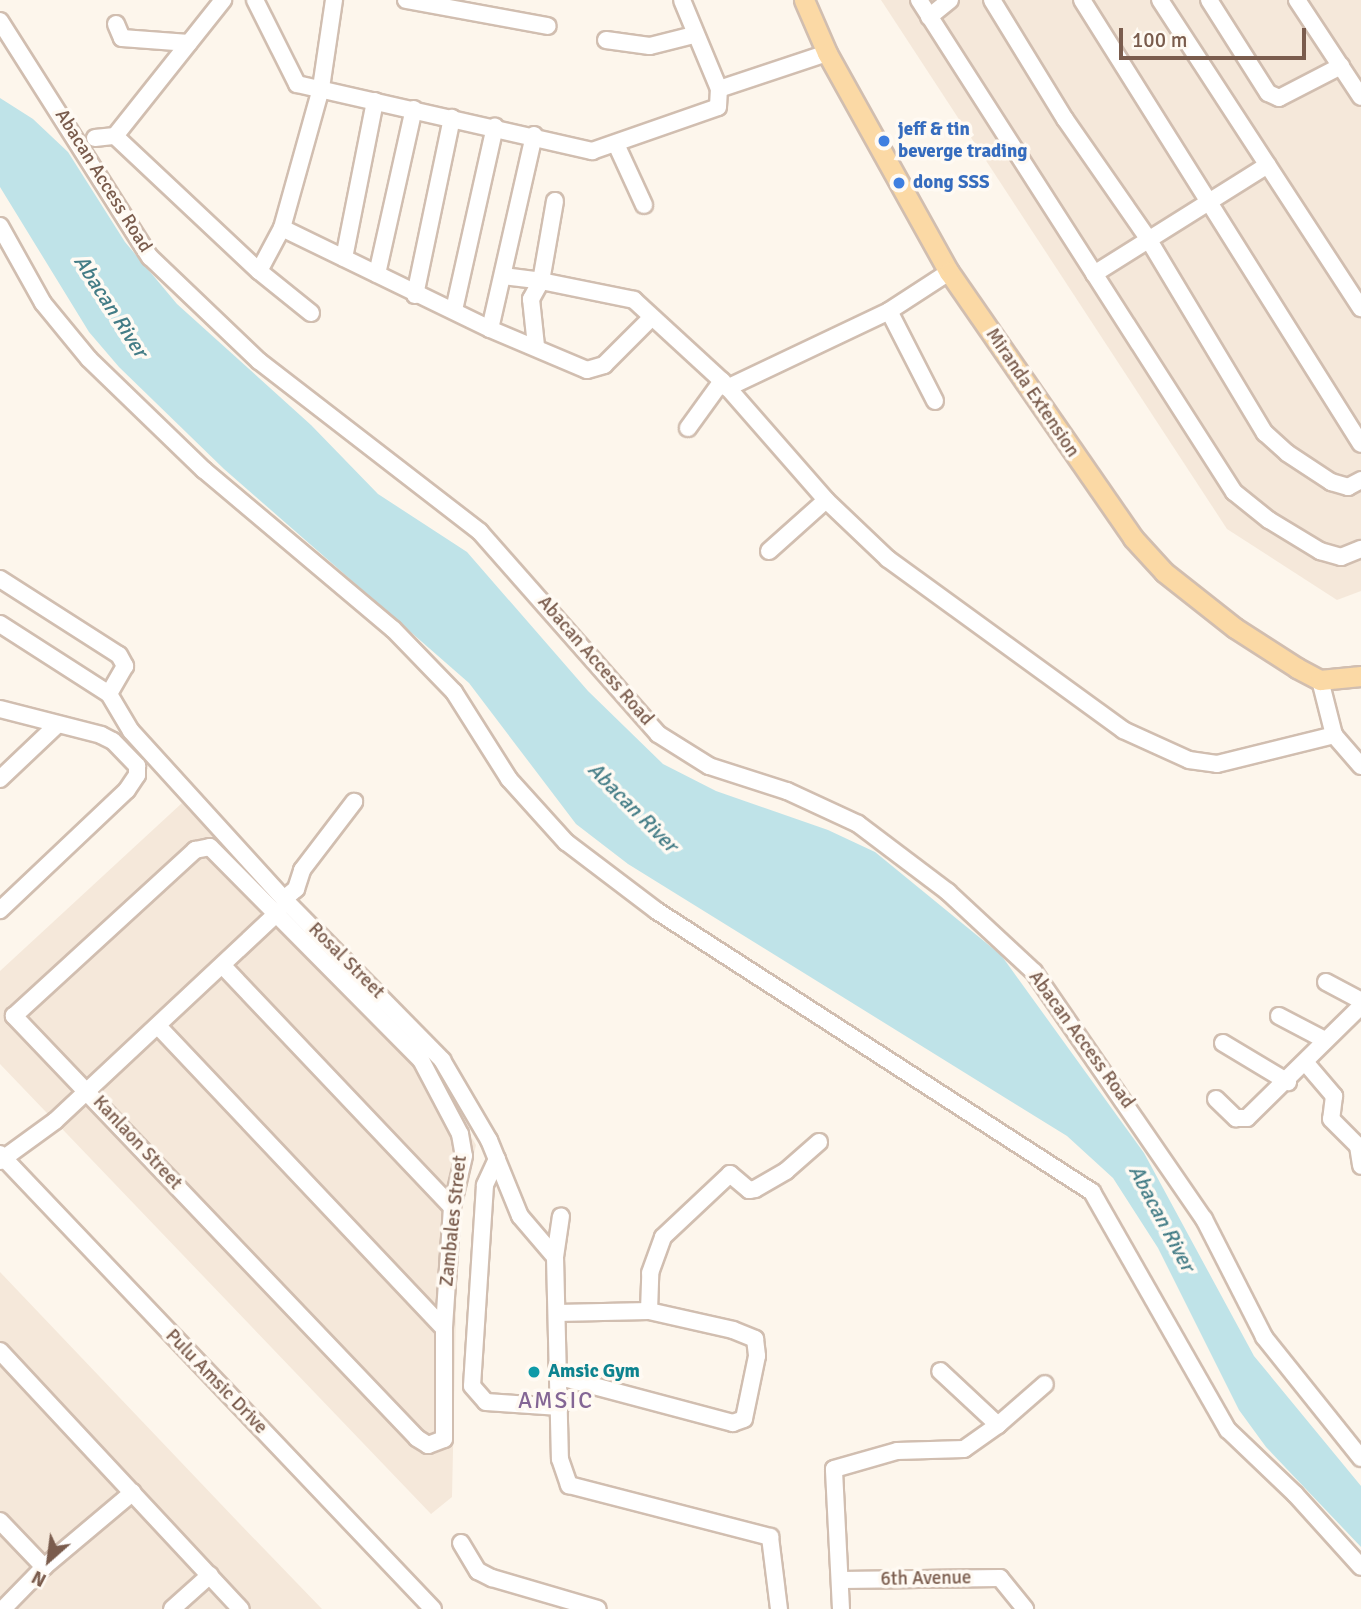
<!DOCTYPE html>
<style>
body{margin:0}
#map{position:relative;width:1361px;height:1609px;overflow:hidden;background:#fdf6ec;font-family:Signika,sans-serif}
div>[style]{position:absolute}
.residential>*{inset:0;background:#f5e8da}
.water>*{inset:0;background:#bfe3e8}
.roads{filter:drop-shadow(2px 0 #d1beb0) drop-shadow(-2px 0 #d1beb0) drop-shadow(0 2px #d1beb0) drop-shadow(0 -2px #d1beb0)}
.minor>*{height:16px;margin:-8px;padding:0 8px;transform-origin:8px;border-radius:8px;background:#fff}
.major>*{height:19px;margin:-9.5px;padding:0 9.5px;transform-origin:9.5px;border-radius:9.5px;background:#fbd9a5}
.dots>*{width:19px;height:19px;translate:-50% -50%;box-sizing:border-box;border:4px solid #fffaf3;border-radius:50%}
span{translate:-50% -50%;white-space:nowrap;text-align:center;line-height:1.15;-webkit-text-stroke:7px #fffaf3;paint-order:stroke}
.shop-label{font-size:19px;color:#366cbe;font-weight:700}
.left{translate:0 -50%;text-align:left}
.street-label{font-size:19px;color:#7a5c4d}
.culture-label{font-size:19px;color:#0d838f;font-weight:700}
.water-label{font-size:21px;color:#437c86;font-style:italic}
.quarter-label{font-size:23px;color:#846695;letter-spacing:2px}
.north{position:absolute;left:14px;top:1525px;width:70px;height:70px;-webkit-text-stroke:5px #fffaf3;paint-order:stroke;rotate:208deg;font-size:19px;font-weight:700;line-height:28px;text-align:center;color:#7a5c4d}
.north::after{content:'';display:block;margin:auto;width:24px;height:32px;background:#7a5c4d;clip-path:polygon(50% 0,100% 100%,50% 72%,0 100%)}
.scale{position:absolute;left:1119px;top:28px;width:187px;height:32px;box-sizing:border-box;border:4px solid #7a5c4d;border-top:0;padding-left:9px;font-size:21px;line-height:24px;white-space:nowrap;color:#7a5c4d;-webkit-text-stroke:5px #fffaf3;paint-order:stroke}
</style>
<div id="map">
<div class="residential">
<i style="clip-path:polygon(881px 0,1361px 0,1361px 591px,1337px 600px,1227px 529px)"></i>
<i style="clip-path:polygon(182px 803px,430px 1068px,476px 1145px,458px 1219px,452px 1497px,431px 1514px,0 1064px,0 971px)"></i>
<i style="clip-path:polygon(0 1272px,238px 1522px,322px 1609px,0 1609px)"></i>
</div>
<div class="water">
<i style="clip-path:polygon(0 98px,33px 119px,68px 152px,125px 242px,177px 304px,311px 425px,378px 494px,467px 552px,588px 691px,663px 764px,716px 791px,828px 830px,875px 852px,1001px 955px,1144px 1153px,1254px 1356px,1361px 1486px,1361px 1547px,1266px 1447px,1239px 1410px,1158px 1248px,1113px 1178px,1067px 1136px,628px 864px,576px 824px,469px 683px,224px 469px,119px 367px,89px 332px,0 187px)"></i>
</div>
<div class="roads">
<div class="minor">
<i style="left:255px;top:0;width:94px;rotate:63.4deg"></i>
<i style="left:297px;top:84px;width:303px;rotate:12.8deg"></i>
<i style="left:592px;top:151px;width:133px;rotate:-19.2deg"></i>
<i style="left:718px;top:107px;width:18px;rotate:-87deg"></i>
<i style="left:719px;top:89px;width:96px;rotate:-112.6deg"></i>
<i style="left:406px;top:0;width:144px;rotate:10.4deg"></i>
<i style="left:919px;top:0;width:584px;rotate:57.37deg"></i>
<i style="left:1234px;top:492px;width:45px;rotate:38.7deg"></i>
<i style="left:1269px;top:520px;width:60px;rotate:31.3deg"></i>
<i style="left:1320px;top:551px;width:22px;rotate:16deg"></i>
<i style="left:1341px;top:557px;width:22px;rotate:-22deg"></i>
<i style="left:992px;top:0;width:140px;rotate:58.5deg"></i>
<i style="left:1065px;top:119px;width:144px;rotate:55.2deg"></i>
<i style="left:1147px;top:237px;width:229px;rotate:59deg"></i>
<i style="left:1265px;top:433px;width:30px;rotate:42deg"></i>
<i style="left:1287px;top:453px;width:53px;rotate:33.4deg"></i>
<i style="left:1331px;top:482px;width:18px;rotate:16deg"></i>
<i style="left:1348px;top:487px;width:15px;rotate:-28deg"></i>
<i style="left:1082px;top:0;width:524px;rotate:57.86deg"></i>
<i style="left:1160px;top:0;width:368px;rotate:56.9deg"></i>
<i style="left:1209px;top:0;width:110px;rotate:57.6deg"></i>
<i style="left:1268px;top:93px;width:12px;rotate:24deg"></i>
<i style="left:1279px;top:98px;width:70px;rotate:-27.3deg"></i>
<i style="left:1297px;top:0;width:116px;rotate:56.6deg"></i>
<i style="left:929px;top:17px;width:27px;rotate:-39deg"></i>
<i style="left:0;top:21px;width:280px;rotate:57.6deg"></i>
<i style="left:150px;top:257px;width:151px;rotate:43.7deg"></i>
<i style="left:259px;top:361px;width:279px;rotate:37.7deg"></i>
<i style="left:480px;top:532px;width:269px;rotate:48.6deg"></i>
<i style="left:658px;top:734px;width:60px;rotate:32.1deg"></i>
<i style="left:709px;top:766px;width:82px;rotate:17.8deg"></i>
<i style="left:787px;top:791px;width:78px;rotate:24.9deg"></i>
<i style="left:858px;top:824px;width:113px;rotate:37.1deg"></i>
<i style="left:948px;top:892px;width:117px;rotate:42.9deg"></i>
<i style="left:1034px;top:972px;width:300px;rotate:55.5deg"></i>
<i style="left:1204px;top:1219px;width:132px;rotate:63deg"></i>
<i style="left:1264px;top:1337px;width:155px;rotate:51.3deg"></i>
<i style="left:116px;top:24px;width:15px;rotate:67deg"></i>
<i style="left:122px;top:38px;width:67px;rotate:4.3deg"></i>
<i style="left:606px;top:40px;width:44px;rotate:7.8deg"></i>
<i style="left:650px;top:46px;width:44px;rotate:-14.3deg"></i>
<i style="left:719px;top:89px;width:114px;rotate:-18.4deg"></i>
<i style="left:115px;top:136px;width:174px;rotate:-51.5deg"></i>
<i style="left:95px;top:138px;width:20px;rotate:-6deg"></i>
<i style="left:115px;top:136px;width:197px;rotate:43.2deg"></i>
<i style="left:616px;top:144px;width:67px;rotate:65.3deg"></i>
<i style="left:555px;top:201px;width:81px;rotate:99.9deg"></i>
<i style="left:541px;top:281px;width:95px;rotate:11.5deg"></i>
<i style="left:634px;top:300px;width:120px;rotate:42.6deg"></i>
<i style="left:722px;top:381px;width:158px;rotate:48.8deg"></i>
<i style="left:826px;top:500px;width:86px;rotate:43.6deg"></i>
<i style="left:888px;top:559px;width:291px;rotate:36deg"></i>
<i style="left:1123px;top:730px;width:72px;rotate:24.4deg"></i>
<i style="left:1189px;top:760px;width:28px;rotate:8deg"></i>
<i style="left:1217px;top:764px;width:121px;rotate:-13.9deg"></i>
<i style="left:0;top:226px;width:88px;rotate:60.8deg"></i>
<i style="left:43px;top:303px;width:72px;rotate:50.6deg"></i>
<i style="left:89px;top:359px;width:160px;rotate:44deg"></i>
<i style="left:204px;top:470px;width:247px;rotate:40.1deg"></i>
<i style="left:393px;top:629px;width:88px;rotate:45.9deg"></i>
<i style="left:454px;top:692px;width:103px;rotate:57.7deg"></i>
<i style="left:509px;top:779px;width:85px;rotate:47.9deg"></i>
<i style="left:566px;top:842px;width:114px;rotate:37.2deg"></i>
<i style="left:657px;top:911px;width:518px;rotate:32.86deg"></i>
<i style="left:1092px;top:1192px;width:274px;rotate:60.3deg"></i>
<i style="left:1228px;top:1430px;width:93px;rotate:43.7deg"></i>
<i style="left:1295px;top:1494px;width:98px;rotate:47.9deg"></i>
<i style="left:282px;top:228px;width:231px;rotate:25.9deg"></i>
<i style="left:490px;top:329px;width:199px;rotate:-77.2deg"></i>
<i style="left:344px;top:258px;width:160px;rotate:-78.8deg"></i>
<i style="left:377px;top:274px;width:169px;rotate:-77.4deg"></i>
<i style="left:1094px;top:274px;width:205px;rotate:-32.1deg"></i>
<i style="left:503px;top:276px;width:38px;rotate:7deg"></i>
<i style="left:541px;top:281px;width:21px;rotate:119deg"></i>
<i style="left:531px;top:299px;width:47px;rotate:83.9deg"></i>
<i style="left:415px;top:295px;width:181px;rotate:-78.2deg"></i>
<i style="left:454px;top:310px;width:188px;rotate:-77.4deg"></i>
<i style="left:889px;top:311px;width:101px;rotate:62.9deg"></i>
<i style="left:311px;top:313px;width:67px;rotate:-141.1deg"></i>
<i style="left:259px;top:271px;width:49px;rotate:-61.9deg"></i>
<i style="left:282px;top:228px;width:145px;rotate:-74.4deg"></i>
<i style="left:321px;top:88px;width:89px;rotate:-81.6deg"></i>
<i style="left:490px;top:329px;width:105px;rotate:22.9deg"></i>
<i style="left:587px;top:370px;width:18px;rotate:-16deg"></i>
<i style="left:604px;top:365px;width:66px;rotate:-45deg"></i>
<i style="left:727px;top:388px;width:179px;rotate:-25.4deg"></i>
<i style="left:889px;top:311px;width:72px;rotate:-33deg"></i>
<i style="left:688px;top:428px;width:58px;rotate:-54.1deg"></i>
<i style="left:769px;top:551px;width:76px;rotate:-41.8deg"></i>
<i style="left:0;top:579px;width:141px;rotate:32.6deg"></i>
<i style="left:119px;top:655px;width:13px;rotate:61deg"></i>
<i style="left:125px;top:666px;width:32px;rotate:120deg"></i>
<i style="left:0;top:624px;width:130px;rotate:32.7deg"></i>
<i style="left:109px;top:694px;width:43px;rotate:59.3deg"></i>
<i style="left:131px;top:731px;width:227px;rotate:47.7deg"></i>
<i style="left:284px;top:899px;width:226px;rotate:45.5deg"></i>
<i style="left:442px;top:1060px;width:93px;rotate:59.6deg"></i>
<i style="left:489px;top:1140px;width:82px;rotate:67.8deg"></i>
<i style="left:520px;top:1216px;width:54px;rotate:49.5deg"></i>
<i style="left:555px;top:1257px;width:202px;rotate:88.6deg"></i>
<i style="left:560px;top:1459px;width:28px;rotate:71deg"></i>
<i style="left:569px;top:1485px;width:208px;rotate:14.5deg"></i>
<i style="left:770px;top:1537px;width:73px;rotate:82.9deg"></i>
<i style="left:1320px;top:680px;width:57px;rotate:75.7deg"></i>
<i style="left:1334px;top:735px;width:41px;rotate:48.9deg"></i>
<i style="left:0;top:709px;width:104px;rotate:14.4deg"></i>
<i style="left:101px;top:735px;width:13px;rotate:27deg"></i>
<i style="left:113px;top:741px;width:35px;rotate:46deg"></i>
<i style="left:137px;top:766px;width:9px;rotate:90deg"></i>
<i style="left:137px;top:775px;width:18px;rotate:124deg"></i>
<i style="left:127px;top:790px;width:175px;rotate:136.6deg"></i>
<i style="left:0;top:779px;width:79px;rotate:-43.5deg"></i>
<i style="left:210px;top:847px;width:300px;rotate:45.3deg"></i>
<i style="left:421px;top:1060px;width:84px;rotate:62.2deg"></i>
<i style="left:460px;top:1134px;width:22px;rotate:80deg"></i>
<i style="left:464px;top:1156px;width:52px;rotate:103.2deg"></i>
<i style="left:452px;top:1207px;width:121px;rotate:93.8deg"></i>
<i style="left:444px;top:1328px;width:111px;rotate:90deg"></i>
<i style="left:444px;top:1439px;width:17px;rotate:159deg"></i>
<i style="left:428px;top:1445px;width:13px;rotate:-148deg"></i>
<i style="left:417px;top:1438px;width:584px;rotate:-133.68deg"></i>
<i style="left:14px;top:1016px;width:246px;rotate:-42.5deg"></i>
<i style="left:195px;top:850px;width:15px;rotate:-11deg"></i>
<i style="left:284px;top:899px;width:16px;rotate:-40deg"></i>
<i style="left:296px;top:889px;width:20px;rotate:-72deg"></i>
<i style="left:302px;top:870px;width:86px;rotate:-52.6deg"></i>
<i style="left:223px;top:966px;width:332px;rotate:46.5deg"></i>
<i style="left:1326px;top:982px;width:40px;rotate:28deg"></i>
<i style="left:1279px;top:1016px;width:52px;rotate:27.6deg"></i>
<i style="left:158px;top:1026px;width:416px;rotate:46.6deg"></i>
<i style="left:1223px;top:1043px;width:76px;rotate:31deg"></i>
<i style="left:1305px;top:1062px;width:45px;rotate:49.5deg"></i>
<i style="left:1334px;top:1096px;width:23px;rotate:97deg"></i>
<i style="left:1331px;top:1119px;width:38px;rotate:45deg"></i>
<i style="left:1358px;top:1146px;width:20px;rotate:81deg"></i>
<i style="left:1216px;top:1099px;width:28px;rotate:44deg"></i>
<i style="left:1236px;top:1118px;width:11px"></i>
<i style="left:1247px;top:1118px;width:160px;rotate:-44.5deg"></i>
<i style="left:0;top:1154px;width:628px;rotate:46.42deg"></i>
<i style="left:497px;top:1159px;width:29px;rotate:115deg"></i>
<i style="left:485px;top:1185px;width:201px;rotate:93.7deg"></i>
<i style="left:472px;top:1386px;width:21px;rotate:49deg"></i>
<i style="left:486px;top:1402px;width:74px;rotate:3.9deg"></i>
<i style="left:0;top:1161px;width:68px;rotate:-36deg"></i>
<i style="left:55px;top:1121px;width:306px;rotate:-43.1deg"></i>
<i style="left:555px;top:1257px;width:41px;rotate:-81.7deg"></i>
<i style="left:649px;top:1311px;width:38px;rotate:-88deg"></i>
<i style="left:650px;top:1273px;width:38px;rotate:-70deg"></i>
<i style="left:663px;top:1237px;width:92px;rotate:-43.2deg"></i>
<i style="left:730px;top:1174px;width:25px;rotate:40deg"></i>
<i style="left:749px;top:1190px;width:6px;rotate:-9deg"></i>
<i style="left:755px;top:1189px;width:36px;rotate:-30deg"></i>
<i style="left:786px;top:1171px;width:44px;rotate:-41.3deg"></i>
<i style="left:557px;top:1313px;width:92px;rotate:-1.2deg"></i>
<i style="left:649px;top:1311px;width:86px;rotate:12.7deg"></i>
<i style="left:733px;top:1330px;width:24px;rotate:22deg"></i>
<i style="left:755px;top:1339px;width:17px;rotate:83deg"></i>
<i style="left:757px;top:1356px;width:64px;rotate:101.7deg"></i>
<i style="left:744px;top:1419px;width:12px;rotate:160deg"></i>
<i style="left:733px;top:1423px;width:179px;rotate:-165.1deg"></i>
<i style="left:0;top:1351px;width:353px;rotate:47deg"></i>
<i style="left:998px;top:1425px;width:62px;rotate:-41.1deg"></i>
<i style="left:0;top:1521px;width:64px;rotate:46.3deg"></i>
<i style="left:461px;top:1543px;width:33px;rotate:59deg"></i>
<i style="left:478px;top:1571px;width:16px;rotate:27deg"></i>
<i style="left:492px;top:1578px;width:110px;rotate:16.3deg"></i>
<i style="left:841px;top:1580px;width:159px;rotate:-0.7deg"></i>
<i style="left:1000px;top:1578px;width:40px;rotate:51deg"></i>
<i style="left:3px;top:1609px;width:59px;rotate:-45.7deg"></i>
<i style="left:44px;top:1567px;width:116px;rotate:-40.1deg"></i>
<i style="left:172px;top:1609px;width:51px;rotate:-41.8deg"></i>
<i style="left:841px;top:1609px;width:140px;rotate:-92.9deg"></i>
<i style="left:834px;top:1469px;width:66px;rotate:-15.9deg"></i>
<i style="left:897px;top:1451px;width:67px;rotate:-1.7deg"></i>
<i style="left:964px;top:1449px;width:42px;rotate:-35.2deg"></i>
<i style="left:998px;top:1425px;width:79px;rotate:-137deg"></i>
</div>
<div class="major">
<i style="left:804px;top:0;width:58px;rotate:66.5deg"></i>
<i style="left:827px;top:53px;width:251px;rotate:60.9deg"></i>
<i style="left:949px;top:272px;width:323px;rotate:55.3deg"></i>
<i style="left:1133px;top:538px;width:46px;rotate:47.6deg"></i>
<i style="left:1164px;top:572px;width:90px;rotate:38.3deg"></i>
<i style="left:1235px;top:628px;width:74px;rotate:32.8deg"></i>
<i style="left:1297px;top:668px;width:26px;rotate:28deg"></i>
<i style="left:1320px;top:680px;width:41px;rotate:-5.6deg"></i>
</div>
</div>
<div class="dots">
<i style="left:884px;top:141px;background:#3f7fe0"></i>
<i style="left:899px;top:183px;background:#3f7fe0"></i>
<i style="left:534px;top:1372px;background:#0f9aa8"></i>
</div>
<div class="shop-label">
<span class="left" style="left:898px;top:141px">jeff &amp; tin<br>beverge trading</span>
<span class="left" style="left:913px;top:183px">dong SSS</span>
</div>
<div class="street-label">
<span style="left:103px;top:181px;rotate:58deg">Abacan Access Road</span>
<span style="left:1032px;top:393px;rotate:56deg">Miranda Extension</span>
<span style="left:595px;top:661px;rotate:49deg">Abacan Access Road</span>
<span style="left:346px;top:961px;rotate:45deg">Rosal Street</span>
<span style="left:1081px;top:1040px;rotate:54deg">Abacan Access Road</span>
<span style="left:137px;top:1143px;rotate:47deg">Kanlaon Street</span>
<span style="left:454px;top:1221px;rotate:-84deg">Zambales Street</span>
<span style="left:216px;top:1382px;rotate:46deg">Pulu Amsic Drive</span>
<span style="left:926px;top:1579px;rotate:-1deg">6th Avenue</span>
</div>
<div class="culture-label">
<span class="left" style="left:548px;top:1372px">Amsic Gym</span>
</div>
<div class="water-label">
<span style="left:111px;top:306px;rotate:57deg">Abacan River</span>
<span style="left:633px;top:807px;rotate:45deg">Abacan River</span>
<span style="left:1162px;top:1218px;rotate:62deg">Abacan River</span>
</div>
<div class="quarter-label">
<span style="left:556px;top:1401px">AMSIC</span>
</div>
<div class="north">N</div>
<div class="scale">100 m</div>
</div>
